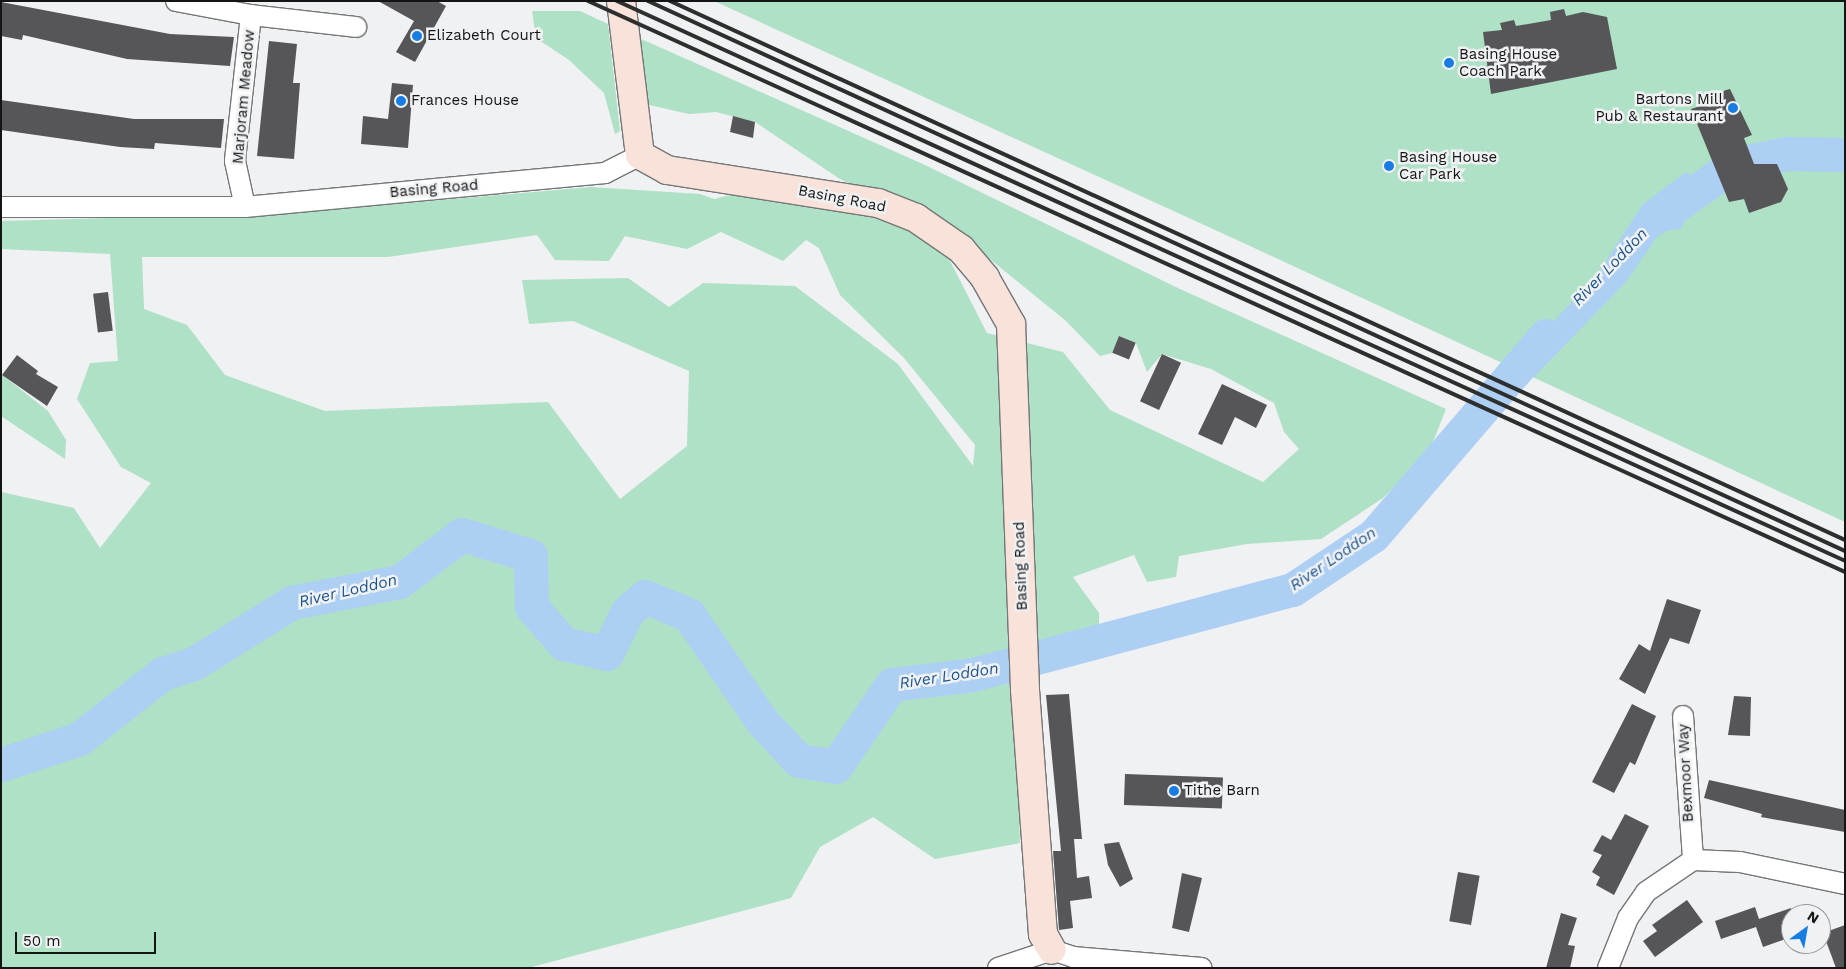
<!DOCTYPE html>
<style>
body{margin:0}
#map{position:relative;width:1846px;height:969px;overflow:hidden;background:#f0f1f3;font-family:"Work Sans",sans-serif}
div>[style]{position:absolute}
.green>*{inset:0;background:#aee1c5}
.water>*{inset:0;background:#adcff4}
.river>*{height:34px;margin:-17px;padding:0 17px;transform-origin:17px;border-radius:17px;background:#adcff4}
.building>*{inset:0;background:#565557;transform-origin:0 0}
.roads{filter:drop-shadow(1px 0 #757678) drop-shadow(-1px 0 #757678) drop-shadow(0 1px #757678) drop-shadow(0 -1px #757678)}
.street>*{height:20px;margin:-10px;padding:0 10px;transform-origin:10px;border-radius:10px;background:#fff}
.secondary>*{height:28px;margin:-14px;padding:0 14px;transform-origin:14px;border-radius:14px;background:#f8e2d9}
.rail>*{height:4px;margin:-2px;padding:0 2px;transform-origin:2px;border-radius:2px;background:#2d2e2e}
.dots>*{width:14px;height:14px;translate:-50% -50%;box-sizing:border-box;border:2px solid #f0f1f3;border-radius:50%}
span{translate:-50% -50%;white-space:nowrap;text-align:center;line-height:1.15;-webkit-text-stroke:5px #f0f1f3;paint-order:stroke}
.poi-label{font-size:15px;color:#131414}
.left{translate:0 -50%;text-align:left}
.right{translate:-100% -50%;text-align:right}
.street-label{font-size:15px;color:#131414}
.water-label{font-size:16px;color:#1c558d;font-style:italic}
.frame{position:absolute;inset:0;border:2px solid #131414;pointer-events:none}
.north{position:absolute;left:1781px;top:904px;width:50px;height:50px;box-sizing:border-box;background:#f0f1f3;border:1px solid #98999a;border-radius:50%;rotate:32deg;font-size:14px;font-weight:700;line-height:20px;text-align:center;color:#131414}
.north::after{content:'';display:block;margin:auto;width:18px;height:22px;background:#177de5;clip-path:polygon(50% 0,100% 100%,50% 72%,0 100%)}
.scale{position:absolute;left:15px;top:932px;width:141px;height:22px;box-sizing:border-box;border:2px solid #131414;border-top:0;padding-left:6px;font-size:15px;line-height:18px;white-space:nowrap;color:#131414;-webkit-text-stroke:4px #f0f1f3;paint-order:stroke}
</style>
<div id="map">
<div class="green">
<i style="clip-path:polygon(714px 1px,1845px 1px,1845px 522px,1237px 240px)"></i>
<i style="clip-path:polygon(532px 11px,580px 11px,608px 24px,620px 131px,615px 134px,604px 93px,569px 60px,536px 38px)"></i>
<i style="clip-path:polygon(evenodd,639px 38px,925px 165px,1180px 289px,1446px 409px,1429px 452px,1383px 498px,1321px 539px,1247px 544px,1179px 556px,1176px 577px,1147px 582px,1134px 555px,1073px 577px,1099px 613px,1099px 637px,1034px 654px,1011px 605px,1020px 843px,935px 859px,873px 817px,820px 847px,791px 898px,528px 968px,1px 968px,1px 492px,74px 508px,100px 548px,151px 483px,121px 467px,77px 399px,90px 363px,118px 361px,110px 254px,1px 249px,1px 221px,292px 213px,591px 187px,700px 194px,714px 199px,743px 192px,891px 218px,947px 255px,987px 333px,1063px 352px,1110px 410px,1263px 482px,1299px 449px,1284px 432px,1274px 403px,1211px 369px,1162px 354px,1147px 372px,1136px 343px,1120px 336px,1112px 353px,1100px 356px,1066px 321px,975px 247px,840px 179px,755px 122px,716px 112px,689px 114px,645px 104px,639px 38px,721px 232px,783px 261px,806px 240px,819px 248px,840px 295px,904px 358px,975px 445px,973px 466px,898px 364px,795px 286px,703px 283px,669px 307px,628px 278px,522px 280px,529px 324px,573px 321px,689px 371px,687px 446px,620px 499px,548px 402px,325px 411px,225px 375px,187px 325px,144px 309px,142px 257px,388px 257px,537px 235px,555px 260px,609px 261px,625px 236px,687px 249px,721px 232px)"></i>
<i style="clip-path:polygon(1px 374px,48px 411px,66px 440px,65px 459px,1px 416px)"></i>
</div>
<div class="water">
<i style="clip-path:polygon(1686px 172px,1701px 183px,1681px 229px,1669px 229px,1657px 237px,1626px 282px,1534px 377px,1510px 367px,1594px 279px,1643px 204px)"></i>
</div>
<div class="river">
<i style="left:1665px;top:214px;width:87px;rotate:-35.2deg"></i>
<i style="left:1736px;top:164px;width:53px;rotate:-10.9deg"></i>
<i style="left:1788px;top:154px;width:57px;rotate:1deg"></i>
<i style="left:1px;top:765px;width:83px;rotate:-18.2deg"></i>
<i style="left:80px;top:739px;width:105px;rotate:-38.1deg"></i>
<i style="left:163px;top:674px;width:33px;rotate:-18deg"></i>
<i style="left:194px;top:664px;width:115px;rotate:-31.9deg"></i>
<i style="left:292px;top:603px;width:110px;rotate:-11deg"></i>
<i style="left:400px;top:582px;width:78px;rotate:-37.2deg"></i>
<i style="left:462px;top:535px;width:72px;rotate:16.9deg"></i>
<i style="left:531px;top:556px;width:51px;rotate:88.9deg"></i>
<i style="left:532px;top:607px;width:49px;rotate:49.1deg"></i>
<i style="left:564px;top:644px;width:44px;rotate:13.1deg"></i>
<i style="left:607px;top:654px;width:47px;rotate:-63.4deg"></i>
<i style="left:628px;top:612px;width:23px;rotate:-41deg"></i>
<i style="left:645px;top:597px;width:48px;rotate:22.2deg"></i>
<i style="left:689px;top:615px;width:129px;rotate:55.4deg"></i>
<i style="left:762px;top:721px;width:54px;rotate:47.2deg"></i>
<i style="left:799px;top:761px;width:37px;rotate:9deg"></i>
<i style="left:836px;top:767px;width:99px;rotate:-55.7deg"></i>
<i style="left:892px;top:685px;width:82px;rotate:-7deg"></i>
<i style="left:973px;top:675px;width:331px;rotate:-14.9deg"></i>
<i style="left:1293px;top:590px;width:97px;rotate:-33.7deg"></i>
<i style="left:1374px;top:536px;width:264px;rotate:-49.3deg"></i>
</div>
<div class="building">
<i style="clip-path:polygon(378px 1px,437px 1px,446px 6px,415px 62px,396px 52px,414px 21px)"></i>
<i style="clip-path:polygon(1px 2px,170px 34px,234px 37px,230px 66px,127px 59px,23px 35px,22px 40px,1px 36px)"></i>
<i style="clip-path:polygon(1564px 9px,1566px 16px,1583px 12px,1607px 17px,1617px 69px,1491px 94px,1483px 32px,1502px 30px,1500px 23px,1514px 20px,1516px 26px,1551px 20px,1550px 12px)"></i>
<i style="clip-path:polygon(269px 41px,297px 44px,293px 83px,300px 83px,294px 159px,257px 156px)"></i>
<i style="clip-path:polygon(392px 83px,413px 85px,408px 148px,361px 144px,363px 116px,388px 119px)"></i>
<i style="clip-path:polygon(1730px 89px,1752px 135px,1744px 138px,1754px 164px,1777px 164px,1788px 189px,1781px 202px,1749px 213px,1744px 199px,1729px 202px,1691px 109px,1707px 104px,1705px 96px)"></i>
<i style="clip-path:polygon(1px 100px,134px 119px,224px 119px,221px 148px,155px 143px,154px 149px,120px 147px,1px 130px)"></i>
<i style="clip-path:polygon(733px 116px,755px 122px,753px 138px,730px 132px)"></i>
<i style="left:108px;top:292px;width:39px;height:15px;rotate:83deg"></i>
<i style="left:1119px;top:336px;width:18px;height:18px;rotate:22deg"></i>
<i style="left:1162px;top:354px;width:21px;height:52px;rotate:25deg"></i>
<i style="clip-path:polygon(17px 355px,38px 371px,36px 374px,58px 387px,47px 406px,2px 375px)"></i>
<i style="clip-path:polygon(1222px 384px,1267px 405px,1256px 428px,1235px 417px,1222px 445px,1198px 434px)"></i>
<i style="clip-path:polygon(1667px 599px,1701px 610px,1689px 644px,1670px 638px,1645px 694px,1619px 679px,1639px 644px,1650px 651px)"></i>
<i style="clip-path:polygon(1069px 694px,1082px 839px,1074px 839px,1077px 878px,1089px 876px,1092px 898px,1070px 901px,1073px 928px,1059px 930px,1053px 851px,1061px 851px,1046px 695px)"></i>
<i style="clip-path:polygon(1734px 696px,1751px 697px,1750px 736px,1728px 735px)"></i>
<i style="clip-path:polygon(1632px 704px,1656px 716px,1635px 765px,1630px 762px,1614px 793px,1592px 782px)"></i>
<i style="left:1125px;top:774px;width:98px;height:31px;rotate:2deg"></i>
<i style="clip-path:polygon(1709px 780px,1845px 810px,1845px 832px,1761px 817px,1762px 814px,1704px 798px)"></i>
<i style="clip-path:polygon(1625px 814px,1649px 826px,1614px 895px,1596px 885px,1600px 877px,1592px 872px,1602px 855px,1593px 851px,1602px 835px,1611px 840px)"></i>
<i style="clip-path:polygon(1119px 842px,1133px 879px,1120px 887px,1108px 865px,1104px 844px)"></i>
<i style="left:1458px;top:872px;width:22px;height:50px;rotate:10deg"></i>
<i style="clip-path:polygon(1182px 873px,1202px 878px,1189px 932px,1172px 928px)"></i>
<i style="clip-path:polygon(1687px 900px,1703px 922px,1655px 957px,1643px 941px,1657px 931px,1652px 925px)"></i>
<i style="clip-path:polygon(1755px 907px,1759px 919px,1791px 908px,1791px 937px,1763px 947px,1756px 927px,1721px 939px,1715px 921px)"></i>
<i style="clip-path:polygon(1561px 913px,1577px 918px,1568px 945px,1575px 946px,1570px 968px,1546px 968px)"></i>
<i style="clip-path:polygon(1845px 925px,1845px 968px,1836px 968px,1823px 933px)"></i>
</div>
<div class="roads">
<div class="street">
<i style="left:176px;top:1px;width:76px;rotate:10.6deg"></i>
<i style="left:251px;top:15px;width:147px;rotate:96.3deg"></i>
<i style="left:235px;top:161px;width:47px;rotate:77.7deg"></i>
<i style="left:251px;top:15px;width:106px;rotate:6.5deg"></i>
<i style="left:1px;top:207px;width:244px"></i>
<i style="left:245px;top:207px;width:362px;rotate:-5.4deg"></i>
<i style="left:605px;top:173px;width:39px;rotate:-27deg"></i>
<i style="left:1683px;top:716px;width:144px;rotate:86deg"></i>
<i style="left:998px;top:968px;width:57px;rotate:-18.4deg"></i>
<i style="left:1052px;top:950px;width:22px;rotate:18deg"></i>
<i style="left:1073px;top:957px;width:129px;rotate:4.9deg"></i>
<i style="left:1608px;top:968px;width:54px;rotate:-68.2deg"></i>
<i style="left:1628px;top:918px;width:32px;rotate:-55deg"></i>
<i style="left:1646px;top:892px;width:57px;rotate:-34.2deg"></i>
<i style="left:1693px;top:860px;width:47px;rotate:2.4deg"></i>
<i style="left:1740px;top:862px;width:107px;rotate:11.8deg"></i>
</div>
<div class="secondary">
<i style="left:621px;top:1px;width:155px;rotate:83deg"></i>
<i style="left:640px;top:155px;width:31px;rotate:29deg"></i>
<i style="left:667px;top:170px;width:214px;rotate:8.9deg"></i>
<i style="left:878px;top:203px;width:41px;rotate:21.5deg"></i>
<i style="left:916px;top:218px;width:55px;rotate:34.6deg"></i>
<i style="left:961px;top:249px;width:38px;rotate:50deg"></i>
<i style="left:985px;top:278px;width:53px;rotate:60.5deg"></i>
<i style="left:1011px;top:324px;width:366px;rotate:87.8deg"></i>
<i style="left:1025px;top:690px;width:245px;rotate:85.8deg"></i>
<i style="left:1043px;top:934px;width:18px;rotate:61deg"></i>
</div>
</div>
<div class="rail">
<i style="left:588px;top:1px;width:1381px;rotate:24.43deg"></i>
<i style="left:617px;top:1px;width:1350px;rotate:24.51deg"></i>
<i style="left:648px;top:1px;width:1317px;rotate:24.68deg"></i>
<i style="left:670px;top:1px;width:1293px;rotate:24.64deg"></i>
</div>
<div class="dots">
<i style="left:417px;top:36px;background:#177de5"></i>
<i style="left:1449px;top:63px;background:#177de5"></i>
<i style="left:401px;top:101px;background:#177de5"></i>
<i style="left:1733px;top:108px;background:#177de5"></i>
<i style="left:1389px;top:166px;background:#177de5"></i>
<i style="left:1174px;top:791px;background:#177de5"></i>
</div>
<div class="poi-label">
<span class="left" style="left:427px;top:36px">Elizabeth Court</span>
<span class="left" style="left:1459px;top:63px">Basing House<br>Coach Park</span>
<span class="right" style="left:1723px;top:108px">Bartons Mill<br>Pub &amp; Restaurant</span>
<span class="left" style="left:411px;top:101px">Frances House</span>
<span class="left" style="left:1399px;top:166px">Basing House<br>Car Park</span>
<span class="left" style="left:1184px;top:791px">Tithe Barn</span>
</div>
<div class="street-label">
<span style="left:244px;top:97px;rotate:-85deg">Marjoram Meadow</span>
<span style="left:434px;top:189px;rotate:-5deg">Basing Road</span>
<span style="left:842px;top:199px;rotate:11deg">Basing Road</span>
<span style="left:1021px;top:566px;rotate:-92deg">Basing Road</span>
<span style="left:1686px;top:773px;rotate:-93deg">Bexmoor Way</span>
</div>
<div class="water-label">
<span style="left:1610px;top:267px;rotate:-46deg">River Loddon</span>
<span style="left:1333px;top:559px;rotate:-34deg">River Loddon</span>
<span style="left:348px;top:591px;rotate:-13deg">River Loddon</span>
<span style="left:949px;top:676px;rotate:-9deg">River Loddon</span>
</div>
<div class="frame"></div>
<div class="north">N</div>
<div class="scale">50 m</div>
</div>
